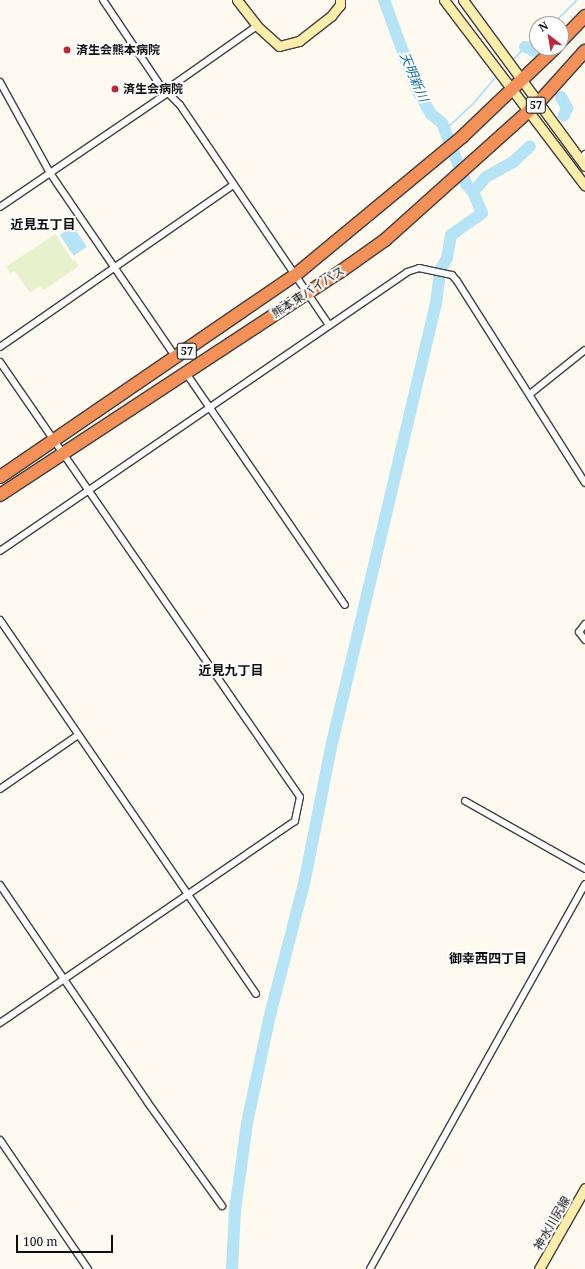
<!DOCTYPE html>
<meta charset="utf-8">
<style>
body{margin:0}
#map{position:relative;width:585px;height:1269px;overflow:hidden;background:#fffaf0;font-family:"Noto Serif","Noto Sans JP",serif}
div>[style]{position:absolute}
.pitch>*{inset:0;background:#e7f1cb}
.water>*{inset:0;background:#b4e4f6;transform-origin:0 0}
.stream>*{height:2px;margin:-1px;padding:0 1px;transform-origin:1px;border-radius:1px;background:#b4e4f6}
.river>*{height:12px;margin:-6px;padding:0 6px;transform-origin:6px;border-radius:6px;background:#b4e4f6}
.roads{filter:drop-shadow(1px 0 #414141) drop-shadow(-1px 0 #414141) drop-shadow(0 1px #414141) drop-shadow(0 -1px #414141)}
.street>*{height:6px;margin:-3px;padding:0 3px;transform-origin:3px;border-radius:3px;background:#fff}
.secondary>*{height:9px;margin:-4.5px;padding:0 4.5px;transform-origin:4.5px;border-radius:4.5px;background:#ffedab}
.highway>*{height:12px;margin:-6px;padding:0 6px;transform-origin:6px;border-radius:6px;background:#f49158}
.dots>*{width:11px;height:11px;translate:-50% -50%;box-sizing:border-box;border:2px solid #fff;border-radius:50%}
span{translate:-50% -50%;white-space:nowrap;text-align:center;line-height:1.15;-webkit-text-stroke:4px #fff;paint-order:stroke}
.shield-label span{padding:1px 3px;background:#fff;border:1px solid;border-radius:3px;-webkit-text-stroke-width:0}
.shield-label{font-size:11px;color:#0e0e0e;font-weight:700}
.poi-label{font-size:12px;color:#0e0e0e;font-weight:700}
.left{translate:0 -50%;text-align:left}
.street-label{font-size:12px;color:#0e0e0e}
.water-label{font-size:13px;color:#1772a1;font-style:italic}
.neighbourhood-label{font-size:13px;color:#0e0e0e;font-weight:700}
.north{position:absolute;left:529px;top:16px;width:40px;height:40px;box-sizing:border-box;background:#fff;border:1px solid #9f9f9f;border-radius:50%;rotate:329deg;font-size:11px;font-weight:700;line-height:16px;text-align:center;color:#0e0e0e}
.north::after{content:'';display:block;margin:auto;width:14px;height:18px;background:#bf263c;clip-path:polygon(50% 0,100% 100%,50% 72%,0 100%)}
.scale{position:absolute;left:16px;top:1235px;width:97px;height:18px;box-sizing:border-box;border:2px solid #0e0e0e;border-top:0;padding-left:5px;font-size:12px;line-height:14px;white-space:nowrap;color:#0e0e0e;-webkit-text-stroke:3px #fff;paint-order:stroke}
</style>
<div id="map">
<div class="pitch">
<i style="clip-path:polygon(55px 234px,73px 261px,75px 260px,79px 266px,44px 290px,40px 286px,30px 293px,15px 271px,10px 273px,6px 267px)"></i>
</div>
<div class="water">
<i style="left:73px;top:226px;width:25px;height:16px;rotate:56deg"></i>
</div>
<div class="stream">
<i style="left:553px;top:24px;width:34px;rotate:-45deg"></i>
<i style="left:512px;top:61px;width:26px;rotate:-47deg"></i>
<i style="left:530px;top:42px;width:8px;rotate:-23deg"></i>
<i style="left:445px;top:130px;width:38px;rotate:-43deg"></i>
<i style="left:473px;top:104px;width:38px;rotate:-50deg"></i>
</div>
<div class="river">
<i style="left:384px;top:0;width:96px;rotate:69.9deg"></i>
<i style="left:417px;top:90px;width:28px;rotate:60deg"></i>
<i style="left:431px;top:114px;width:14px;rotate:39deg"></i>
<i style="left:442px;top:123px;width:66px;rotate:68.5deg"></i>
<i style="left:466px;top:184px;width:11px;rotate:49deg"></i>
<i style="left:525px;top:47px;width:7px;rotate:8deg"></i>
<i style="left:532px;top:48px;width:3px;rotate:72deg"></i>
<i style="left:561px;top:97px;width:13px;rotate:61deg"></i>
<i style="left:567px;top:108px;width:8px;rotate:113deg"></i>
<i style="left:232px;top:1269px;width:59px;rotate:-87.1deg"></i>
<i style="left:235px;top:1210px;width:88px;rotate:-82.1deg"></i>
<i style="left:247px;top:1123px;width:110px;rotate:-78deg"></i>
<i style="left:270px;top:1015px;width:135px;rotate:-75.5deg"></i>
<i style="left:304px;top:884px;width:144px;rotate:-78.8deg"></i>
<i style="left:332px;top:743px;width:451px;rotate:-76.7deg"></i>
<i style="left:436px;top:304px;width:33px;rotate:-83deg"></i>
<i style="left:440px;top:271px;width:15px;rotate:-62deg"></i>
<i style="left:447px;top:258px;width:23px;rotate:-80deg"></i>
<i style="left:451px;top:235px;width:38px;rotate:-35deg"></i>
<i style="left:482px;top:213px;width:23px;rotate:-113deg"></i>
<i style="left:473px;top:192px;width:20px;rotate:-49deg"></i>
<i style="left:486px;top:177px;width:31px;rotate:-29deg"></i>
<i style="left:513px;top:162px;width:23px;rotate:-43deg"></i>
</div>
<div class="roads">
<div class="street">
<i style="left:103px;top:0;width:102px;rotate:56.2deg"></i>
<i style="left:160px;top:85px;width:28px;rotate:45deg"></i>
<i style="left:180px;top:105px;width:266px;rotate:55.9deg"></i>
<i style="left:0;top:82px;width:104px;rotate:61.2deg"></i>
<i style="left:50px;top:173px;width:224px;rotate:55.7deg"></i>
<i style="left:580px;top:159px;width:7px;rotate:-45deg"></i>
<i style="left:0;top:207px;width:204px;rotate:-34.2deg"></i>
<i style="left:169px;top:92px;width:8px;rotate:-60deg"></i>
<i style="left:173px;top:85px;width:103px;rotate:-35.1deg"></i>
<i style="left:0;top:347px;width:284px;rotate:-34.8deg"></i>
<i style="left:0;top:362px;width:528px;rotate:55.41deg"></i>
<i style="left:300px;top:797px;width:25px;rotate:102deg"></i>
<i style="left:295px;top:821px;width:358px;rotate:145.6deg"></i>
<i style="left:186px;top:373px;width:281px;rotate:55.6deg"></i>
<i style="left:530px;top:394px;width:70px;rotate:-38.7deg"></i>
<i style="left:0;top:551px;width:493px;rotate:-34.4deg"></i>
<i style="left:407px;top:272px;width:13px;rotate:-18deg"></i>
<i style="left:419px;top:268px;width:34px;rotate:12deg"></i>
<i style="left:452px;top:275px;width:8px;rotate:50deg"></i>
<i style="left:457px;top:281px;width:239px;rotate:57.6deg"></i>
<i style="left:0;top:620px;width:453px;rotate:55.6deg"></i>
<i style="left:585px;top:624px;width:10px;rotate:127deg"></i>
<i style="left:579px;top:632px;width:10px;rotate:53deg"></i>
<i style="left:0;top:789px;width:95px;rotate:-34.7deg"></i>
<i style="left:465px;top:801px;width:138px;rotate:29.5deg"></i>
<i style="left:0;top:885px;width:263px;rotate:55.8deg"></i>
<i style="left:148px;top:1103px;width:127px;rotate:54.3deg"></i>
<i style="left:0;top:1140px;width:156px;rotate:55.7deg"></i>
<i style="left:370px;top:1269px;width:441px;rotate:-60.8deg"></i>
</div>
<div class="secondary">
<i style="left:237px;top:0;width:33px;rotate:52deg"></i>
<i style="left:257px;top:26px;width:30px;rotate:42deg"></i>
<i style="left:279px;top:46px;width:21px;rotate:-14deg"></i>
<i style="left:299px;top:41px;width:41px;rotate:-38deg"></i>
<i style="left:331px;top:16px;width:14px;rotate:-51deg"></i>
<i style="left:340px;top:5px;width:5px;rotate:-90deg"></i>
<i style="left:444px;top:0;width:233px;rotate:52.8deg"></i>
<i style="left:463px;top:0;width:206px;rotate:53.7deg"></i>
<i style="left:539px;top:1269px;width:93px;rotate:-60.4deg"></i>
</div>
<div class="highway">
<i style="left:561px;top:41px;width:35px;rotate:-46deg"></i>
<i style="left:0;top:477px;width:356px;rotate:-34.4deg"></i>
<i style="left:294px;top:276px;width:219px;rotate:-39.6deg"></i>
<i style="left:463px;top:136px;width:127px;rotate:-43.7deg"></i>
<i style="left:0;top:495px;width:407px;rotate:-33.3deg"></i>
<i style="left:340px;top:272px;width:55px;rotate:-35.4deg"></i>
<i style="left:385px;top:240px;width:207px;rotate:-41.9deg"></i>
<i style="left:539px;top:102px;width:69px;rotate:-48deg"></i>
</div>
</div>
<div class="dots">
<i style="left:67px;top:50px;background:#bf263c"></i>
<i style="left:115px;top:89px;background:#bf263c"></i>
</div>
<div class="shield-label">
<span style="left:536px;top:105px">57</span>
<span style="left:187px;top:351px">57</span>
</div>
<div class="poi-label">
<span class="left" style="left:76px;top:50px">済生会熊本病院</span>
<span class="left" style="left:123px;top:89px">済生会病院</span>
</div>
<div class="street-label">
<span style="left:308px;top:292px;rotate:-33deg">熊本東バイパス</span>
<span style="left:552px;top:1223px;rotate:-60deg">神水川尻線</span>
</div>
<div class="water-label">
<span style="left:414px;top:77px;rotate:67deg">天明新川</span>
</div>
<div class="neighbourhood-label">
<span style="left:43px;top:224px">近見五丁目</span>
<span style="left:231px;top:670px">近見九丁目</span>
<span style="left:488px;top:958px">御幸西四丁目</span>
</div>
<div class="north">N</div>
<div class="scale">100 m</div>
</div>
